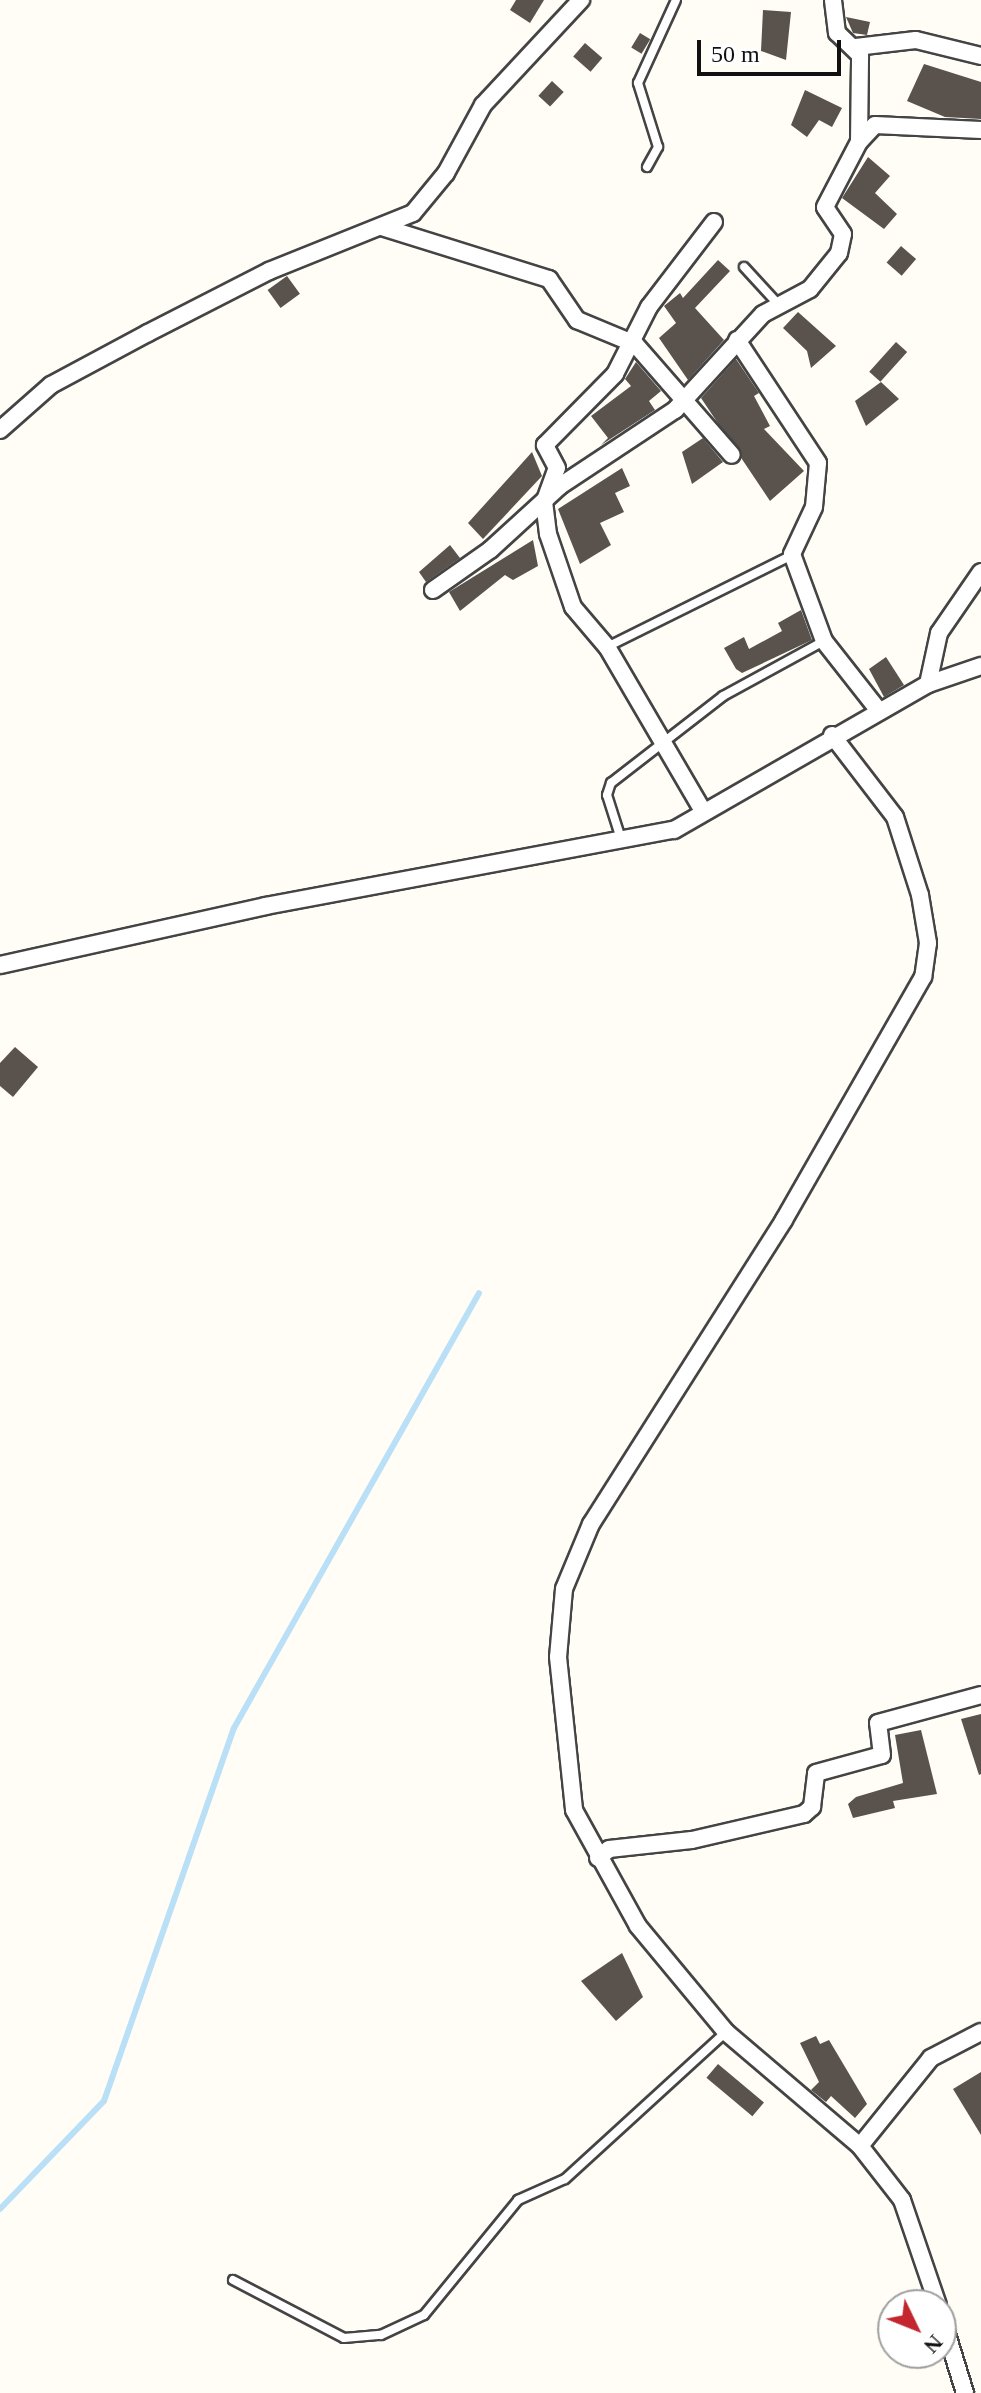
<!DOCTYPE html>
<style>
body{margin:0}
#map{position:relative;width:981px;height:2393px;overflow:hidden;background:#fffdf5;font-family:"Times New Roman",serif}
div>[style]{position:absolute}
.stream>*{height:6px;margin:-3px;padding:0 3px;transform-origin:3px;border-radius:3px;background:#b9e0f7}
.building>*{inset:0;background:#5a524d;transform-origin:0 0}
.roads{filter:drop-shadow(2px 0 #444) drop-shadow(-2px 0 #444) drop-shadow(0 2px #444) drop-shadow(0 -2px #444)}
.lane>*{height:8px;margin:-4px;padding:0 4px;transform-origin:4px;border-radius:4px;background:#fff}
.street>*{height:16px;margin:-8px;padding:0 8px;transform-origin:8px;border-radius:8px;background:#fff}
span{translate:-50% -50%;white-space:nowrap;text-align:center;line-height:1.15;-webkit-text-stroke:8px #fff;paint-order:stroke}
.north{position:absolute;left:877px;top:2289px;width:80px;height:80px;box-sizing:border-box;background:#fff;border:2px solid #a0a0a0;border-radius:50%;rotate:133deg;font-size:22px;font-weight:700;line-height:32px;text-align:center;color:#111}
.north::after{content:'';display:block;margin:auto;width:28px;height:36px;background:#c4262e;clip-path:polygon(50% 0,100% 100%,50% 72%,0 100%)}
.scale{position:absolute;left:697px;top:40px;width:144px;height:36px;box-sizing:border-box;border:4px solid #111;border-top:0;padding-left:10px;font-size:24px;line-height:28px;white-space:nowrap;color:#111;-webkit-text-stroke:6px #fff;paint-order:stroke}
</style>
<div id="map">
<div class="stream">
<i style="left:0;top:2209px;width:150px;rotate:-46.1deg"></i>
<i style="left:104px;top:2101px;width:395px;rotate:-70.8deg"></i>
<i style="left:234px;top:1728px;width:499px;rotate:-60.6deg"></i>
</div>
<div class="building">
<i style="clip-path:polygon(516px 0,544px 0,530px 23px,510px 10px)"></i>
<i style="clip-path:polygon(763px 10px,791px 12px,786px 60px,761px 51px)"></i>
<i style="clip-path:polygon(846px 17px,870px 22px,867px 35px,853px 33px)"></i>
<i style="left:640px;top:33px;width:12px;height:17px;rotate:31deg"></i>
<i style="left:585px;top:43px;width:23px;height:18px;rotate:41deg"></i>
<i style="clip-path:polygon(924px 64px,981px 82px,981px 119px,945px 117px,907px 101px)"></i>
<i style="left:552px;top:81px;width:16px;height:20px;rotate:43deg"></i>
<i style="clip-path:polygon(805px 90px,842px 108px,832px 127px,819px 120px,807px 137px,791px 125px)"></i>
<i style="clip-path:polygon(868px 157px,890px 176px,875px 193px,897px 214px,884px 229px,842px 198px)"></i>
<i style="left:901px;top:246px;width:20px;height:22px;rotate:41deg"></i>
<i style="clip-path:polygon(718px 260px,730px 271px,695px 308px,724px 340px,688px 380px,659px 338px,676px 323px,664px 306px,680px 293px,683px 298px)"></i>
<i style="left:287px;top:276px;width:22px;height:24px;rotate:54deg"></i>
<i style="clip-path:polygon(798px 312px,836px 346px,811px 368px,807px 351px,783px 328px)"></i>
<i style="left:896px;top:342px;width:15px;height:40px;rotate:42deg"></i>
<i style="clip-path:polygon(736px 359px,759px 393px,754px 396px,770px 426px,764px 429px,804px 471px,770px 501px,701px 398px)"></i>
<i style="clip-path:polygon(636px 362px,661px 391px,649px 401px,655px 410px,601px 445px,608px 438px,591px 416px,631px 386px,625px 379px)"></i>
<i style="clip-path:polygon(881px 382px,899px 399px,866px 426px,855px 401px)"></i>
<i style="clip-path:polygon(703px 438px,723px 462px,692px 484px,682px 452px)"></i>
<i style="clip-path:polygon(532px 452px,542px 476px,483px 539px,468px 523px)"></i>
<i style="clip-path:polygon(622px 468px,630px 486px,615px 493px,624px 512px,600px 523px,611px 545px,580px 564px,558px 509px)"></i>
<i style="clip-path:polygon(533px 540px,538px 566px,513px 580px,505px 575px,460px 611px,449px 592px)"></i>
<i style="clip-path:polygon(450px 545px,460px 558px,426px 582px,419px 572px)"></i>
<i style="clip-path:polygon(801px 610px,812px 640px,742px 673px,736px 669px,724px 648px,744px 637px,749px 649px,782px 631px,778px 623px)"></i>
<i style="clip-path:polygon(886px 657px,904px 685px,884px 697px,869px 669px)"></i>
<i style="clip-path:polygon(15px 1047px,38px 1067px,13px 1097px,0 1086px,0 1063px)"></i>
<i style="clip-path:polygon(981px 1714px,981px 1774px,979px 1775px,961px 1719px)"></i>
<i style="clip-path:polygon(921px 1730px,937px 1794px,893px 1801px,895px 1808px,853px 1818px,848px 1804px,856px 1797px,903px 1783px,895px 1735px)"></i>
<i style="clip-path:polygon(622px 1953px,643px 1997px,616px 2021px,581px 1981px)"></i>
<i style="clip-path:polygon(816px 2036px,820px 2044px,829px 2040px,867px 2104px,855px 2118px,831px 2096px,826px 2102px,811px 2090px,819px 2082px,800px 2043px)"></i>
<i style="left:718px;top:2064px;width:60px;height:18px;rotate:40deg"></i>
<i style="clip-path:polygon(981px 2072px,981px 2135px,953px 2089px)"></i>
</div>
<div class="roads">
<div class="lane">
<i style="left:647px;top:167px;width:23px;rotate:-61deg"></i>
<i style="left:658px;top:147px;width:67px;rotate:-107.4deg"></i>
<i style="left:638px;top:83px;width:91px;rotate:-65.4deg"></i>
<i style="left:744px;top:267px;width:52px;rotate:47.4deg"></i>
<i style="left:607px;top:647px;width:207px;rotate:-26.4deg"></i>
<i style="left:622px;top:842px;width:49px;rotate:-107.7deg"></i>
<i style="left:607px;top:795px;width:13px;rotate:-72deg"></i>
<i style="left:611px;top:783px;width:142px;rotate:-37.8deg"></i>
<i style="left:723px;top:696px;width:115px;rotate:-28.6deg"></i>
<i style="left:233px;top:2280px;width:125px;rotate:27.6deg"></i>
<i style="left:344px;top:2338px;width:37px;rotate:-5deg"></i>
<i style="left:381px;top:2335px;width:47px;rotate:-24.9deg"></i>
<i style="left:424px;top:2315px;width:149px;rotate:-50.7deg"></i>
<i style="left:518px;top:2200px;width:51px;rotate:-24.1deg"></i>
<i style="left:565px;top:2179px;width:218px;rotate:-42.4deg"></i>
</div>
<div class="street">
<i style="left:856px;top:47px;width:60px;rotate:-6.7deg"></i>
<i style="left:916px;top:40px;width:67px;rotate:13.8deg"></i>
<i style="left:859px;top:142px;width:23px;rotate:-47deg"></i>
<i style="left:875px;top:125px;width:106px;rotate:2.7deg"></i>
<i style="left:382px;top:227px;width:175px;rotate:17.3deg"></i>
<i style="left:549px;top:279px;width:50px;rotate:55.7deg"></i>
<i style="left:577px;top:320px;width:63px;rotate:22.5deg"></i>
<i style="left:635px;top:344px;width:147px;rotate:48.9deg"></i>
<i style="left:737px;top:340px;width:147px;rotate:56.6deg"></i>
<i style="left:818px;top:463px;width:44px;rotate:95.2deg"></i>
<i style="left:814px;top:507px;width:52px;rotate:115.1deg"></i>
<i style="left:792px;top:554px;width:93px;rotate:69.8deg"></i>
<i style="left:824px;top:641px;width:89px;rotate:51.8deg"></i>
<i style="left:0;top:430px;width:68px;rotate:-41.4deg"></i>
<i style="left:51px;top:385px;width:110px;rotate:-28.2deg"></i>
<i style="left:148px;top:333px;width:136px;rotate:-27.1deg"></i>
<i style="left:269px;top:271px;width:155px;rotate:-21.9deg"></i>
<i style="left:413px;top:213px;width:52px;rotate:-50.5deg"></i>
<i style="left:446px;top:173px;width:77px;rotate:-61.4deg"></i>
<i style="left:483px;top:105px;width:144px;rotate:-47deg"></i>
<i style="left:433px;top:590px;width:70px;rotate:-35.1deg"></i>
<i style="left:490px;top:550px;width:95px;rotate:-42.4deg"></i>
<i style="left:560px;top:486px;width:138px;rotate:-33.5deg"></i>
<i style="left:675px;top:410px;width:130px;rotate:-47.5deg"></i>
<i style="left:763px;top:314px;width:53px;rotate:-28deg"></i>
<i style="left:810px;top:289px;width:46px;rotate:-51.1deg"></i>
<i style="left:839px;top:253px;width:19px;rotate:-78deg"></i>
<i style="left:843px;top:234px;width:32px;rotate:-124deg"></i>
<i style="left:825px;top:207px;width:73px;rotate:-62.4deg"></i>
<i style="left:859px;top:142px;width:87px;rotate:-89.3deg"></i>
<i style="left:860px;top:55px;width:32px;rotate:-136deg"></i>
<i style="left:837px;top:33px;width:33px;rotate:-97deg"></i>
<i style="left:928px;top:684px;width:52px;rotate:-77.8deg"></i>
<i style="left:939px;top:633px;width:74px;rotate:-55.5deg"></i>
<i style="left:832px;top:735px;width:103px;rotate:52.5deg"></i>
<i style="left:895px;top:817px;width:82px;rotate:72.2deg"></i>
<i style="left:920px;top:895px;width:49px;rotate:80.5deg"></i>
<i style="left:928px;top:943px;width:34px;rotate:98deg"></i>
<i style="left:923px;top:977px;width:280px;rotate:119.8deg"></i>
<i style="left:784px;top:1220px;width:360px;rotate:122.4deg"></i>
<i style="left:591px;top:1524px;width:70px;rotate:112.6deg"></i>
<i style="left:564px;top:1589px;width:68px;rotate:95deg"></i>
<i style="left:558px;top:1657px;width:154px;rotate:84deg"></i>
<i style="left:574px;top:1810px;width:132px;rotate:61.1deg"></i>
<i style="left:638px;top:1926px;width:138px;rotate:50.3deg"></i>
<i style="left:726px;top:2032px;width:176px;rotate:40.4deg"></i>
<i style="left:860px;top:2146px;width:68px;rotate:52.1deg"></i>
<i style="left:902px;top:2200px;width:111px;rotate:71.1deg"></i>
<i style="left:703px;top:811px;width:190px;rotate:-120.3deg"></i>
<i style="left:607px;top:647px;width:52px;rotate:-130.4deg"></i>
<i style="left:573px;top:607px;width:77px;rotate:-108.9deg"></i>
<i style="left:548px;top:534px;width:31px;rotate:-97deg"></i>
<i style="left:544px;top:503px;width:37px;rotate:-70deg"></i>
<i style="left:557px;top:468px;width:26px;rotate:-118deg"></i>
<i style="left:545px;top:445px;width:100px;rotate:-45.4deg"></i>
<i style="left:615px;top:374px;width:75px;rotate:-63.1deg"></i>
<i style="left:649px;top:307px;width:107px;rotate:-52.6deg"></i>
<i style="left:0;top:965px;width:272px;rotate:-12.5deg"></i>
<i style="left:266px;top:906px;width:415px;rotate:-10.6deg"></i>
<i style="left:674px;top:830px;width:293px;rotate:-29.9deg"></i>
<i style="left:928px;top:684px;width:56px;rotate:-18.8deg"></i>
<i style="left:598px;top:1858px;width:14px;rotate:-39deg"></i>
<i style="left:609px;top:1849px;width:83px;rotate:-6.2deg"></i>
<i style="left:692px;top:1840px;width:115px;rotate:-13.1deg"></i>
<i style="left:804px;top:1814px;width:11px;rotate:-41deg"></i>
<i style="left:812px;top:1807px;width:34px;rotate:-83deg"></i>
<i style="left:816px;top:1773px;width:68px;rotate:-15.3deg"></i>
<i style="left:882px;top:1755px;width:32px;rotate:-97deg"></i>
<i style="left:878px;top:1723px;width:107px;rotate:-15.2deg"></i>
<i style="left:860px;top:2146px;width:113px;rotate:-51.1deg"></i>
<i style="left:931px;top:2058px;width:56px;rotate:-27.5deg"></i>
<i style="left:941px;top:2315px;width:82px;rotate:72.9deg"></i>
</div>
</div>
<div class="north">N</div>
<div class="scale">50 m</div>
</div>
